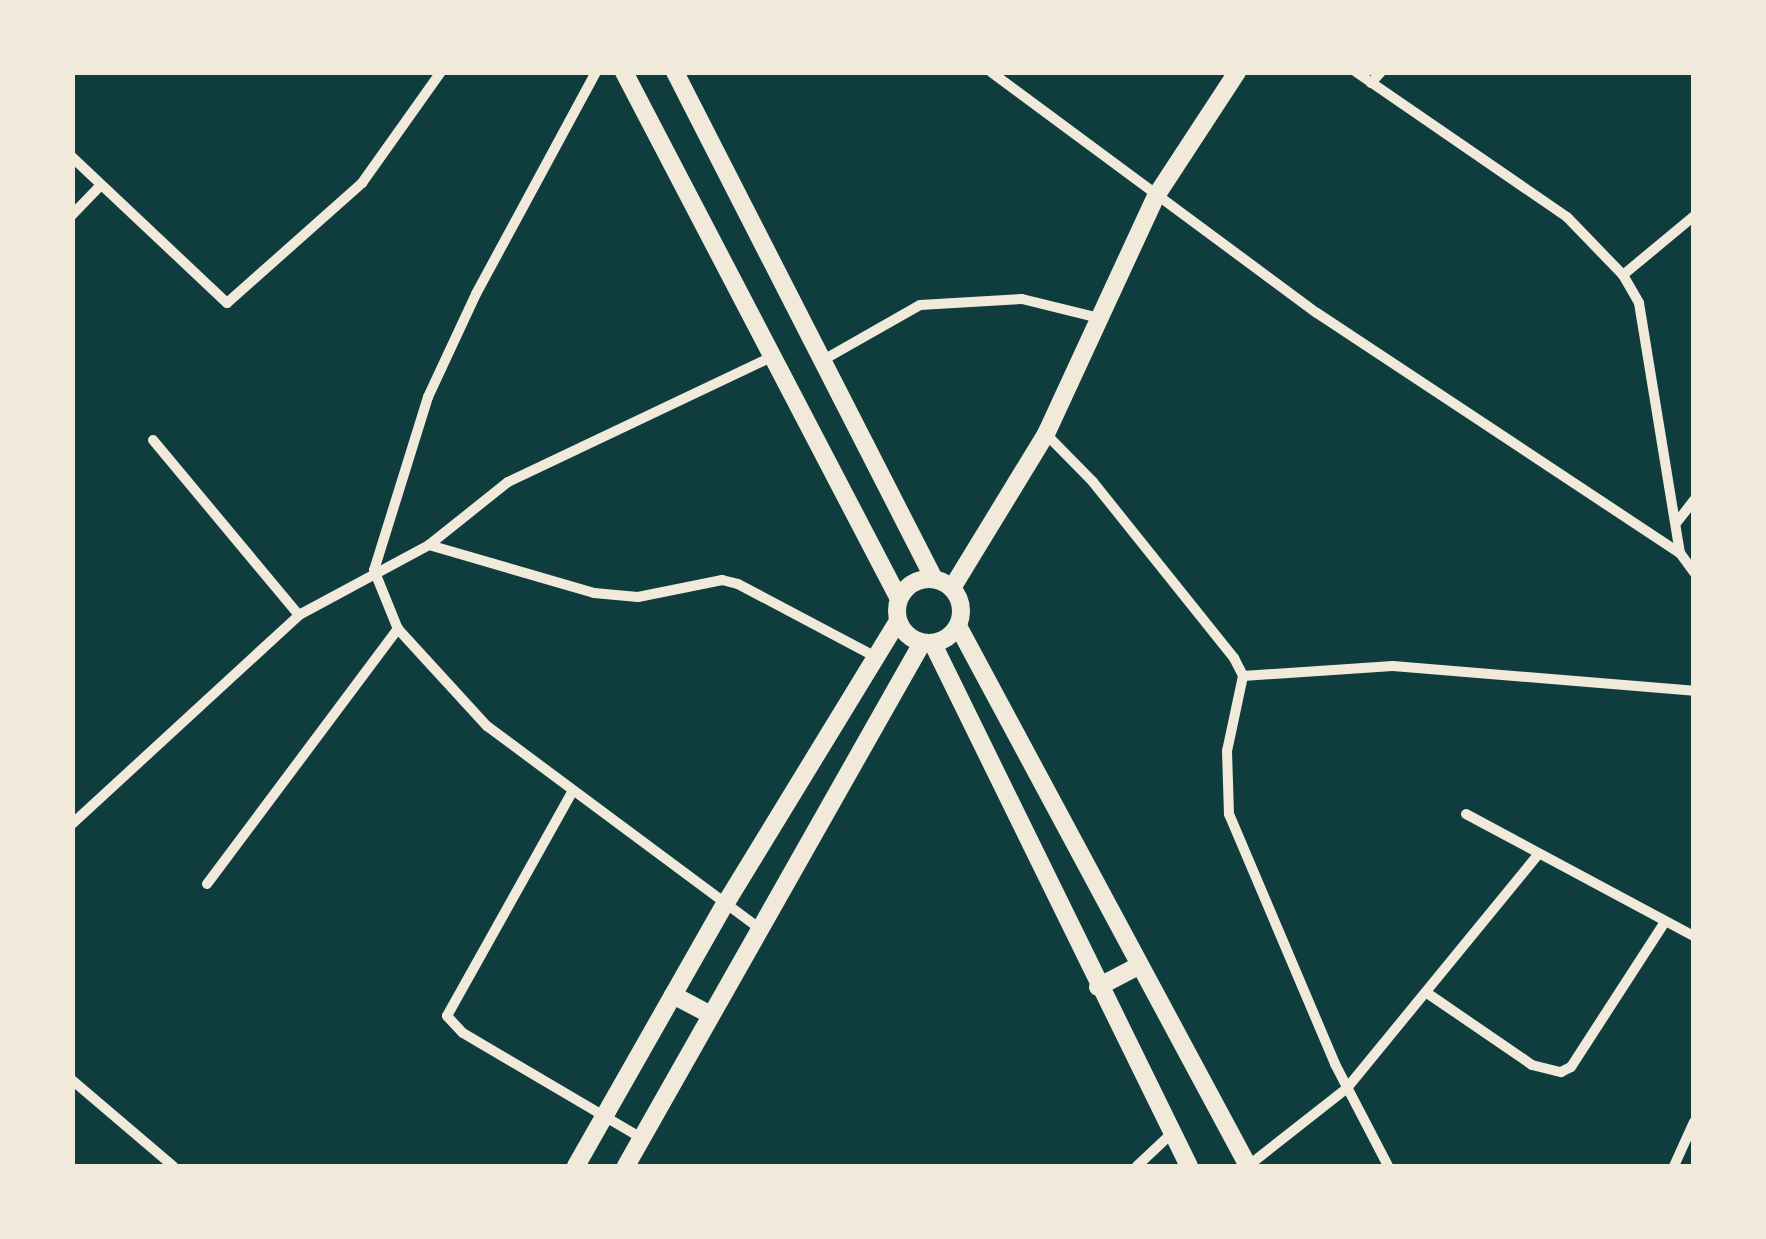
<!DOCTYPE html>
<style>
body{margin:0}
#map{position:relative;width:1766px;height:1239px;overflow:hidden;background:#0f3d3e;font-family:"IBM Plex Sans",sans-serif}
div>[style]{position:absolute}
.minor>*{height:10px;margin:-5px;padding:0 5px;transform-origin:5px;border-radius:5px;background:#f1e9da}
.tertiary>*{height:18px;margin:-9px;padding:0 9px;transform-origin:9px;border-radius:9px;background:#f1e9da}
.tertiary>.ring{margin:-9px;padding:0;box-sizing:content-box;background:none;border:18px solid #f1e9da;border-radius:50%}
span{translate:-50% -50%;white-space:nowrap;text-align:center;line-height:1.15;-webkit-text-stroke:8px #f1e9da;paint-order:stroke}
.frame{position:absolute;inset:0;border:75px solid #f1e9da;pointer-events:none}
</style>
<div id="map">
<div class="minor">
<i style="left:596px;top:72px;width:252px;rotate:118.4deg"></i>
<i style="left:476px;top:294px;width:114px;rotate:115deg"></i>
<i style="left:428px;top:397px;width:181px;rotate:107.3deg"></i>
<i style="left:374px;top:570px;width:64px;rotate:67.9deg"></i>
<i style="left:398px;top:629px;width:132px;rotate:47.5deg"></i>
<i style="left:487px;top:726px;width:337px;rotate:36.6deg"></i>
<i style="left:991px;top:72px;width:405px;rotate:36.5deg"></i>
<i style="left:1317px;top:313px;width:435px;rotate:33.5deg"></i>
<i style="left:1680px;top:553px;width:24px;rotate:54deg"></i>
<i style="left:1356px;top:72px;width:256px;rotate:34.5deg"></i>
<i style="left:1567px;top:217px;width:81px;rotate:46deg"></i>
<i style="left:1623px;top:275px;width:32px;rotate:60deg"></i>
<i style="left:1639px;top:303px;width:253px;rotate:80.7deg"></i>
<i style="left:1371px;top:83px;width:15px;rotate:-48deg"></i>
<i style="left:72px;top:157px;width:213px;rotate:43.3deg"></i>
<i style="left:227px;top:303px;width:181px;rotate:-41.6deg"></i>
<i style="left:362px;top:183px;width:136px;rotate:-54.6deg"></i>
<i style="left:72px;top:215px;width:42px;rotate:-46deg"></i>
<i style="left:1623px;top:275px;width:92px;rotate:-39.7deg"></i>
<i style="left:825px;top:359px;width:109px;rotate:-29.6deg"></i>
<i style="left:920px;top:305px;width:102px;rotate:-3.4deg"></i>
<i style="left:1022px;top:299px;width:79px;rotate:13.9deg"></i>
<i style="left:1046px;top:434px;width:67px;rotate:45.6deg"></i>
<i style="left:1093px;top:482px;width:226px;rotate:51.3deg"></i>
<i style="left:1234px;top:658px;width:20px;rotate:63deg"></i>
<i style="left:1243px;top:676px;width:77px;rotate:102deg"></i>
<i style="left:1227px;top:751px;width:63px;rotate:88.2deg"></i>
<i style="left:1229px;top:814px;width:272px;rotate:67deg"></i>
<i style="left:1335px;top:1064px;width:115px;rotate:62.5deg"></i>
<i style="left:153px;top:440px;width:228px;rotate:50.2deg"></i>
<i style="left:1677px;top:522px;width:28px;rotate:-52deg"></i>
<i style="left:429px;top:545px;width:172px;rotate:16.2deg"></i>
<i style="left:594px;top:593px;width:44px;rotate:5.2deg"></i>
<i style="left:638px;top:597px;width:86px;rotate:-11.4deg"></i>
<i style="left:722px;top:580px;width:16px;rotate:14deg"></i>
<i style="left:738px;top:584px;width:156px;rotate:27.9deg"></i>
<i style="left:1243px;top:676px;width:150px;rotate:-3.8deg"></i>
<i style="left:1393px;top:666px;width:302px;rotate:4.7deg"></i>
<i style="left:571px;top:794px;width:254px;rotate:119.2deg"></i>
<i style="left:447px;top:1016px;width:23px;rotate:47deg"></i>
<i style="left:463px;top:1033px;width:207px;rotate:30.5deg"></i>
<i style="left:1466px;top:814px;width:259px;rotate:28.2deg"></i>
<i style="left:72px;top:824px;width:309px;rotate:-42.6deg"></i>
<i style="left:299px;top:615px;width:148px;rotate:-28.3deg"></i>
<i style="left:429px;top:545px;width:101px;rotate:-38.6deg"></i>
<i style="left:508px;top:482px;width:291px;rotate:-25.4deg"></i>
<i style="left:207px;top:884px;width:319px;rotate:-53.2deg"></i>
<i style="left:1427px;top:993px;width:127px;rotate:34.4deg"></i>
<i style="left:1532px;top:1065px;width:30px;rotate:14deg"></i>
<i style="left:1561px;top:1072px;width:11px;rotate:-27deg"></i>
<i style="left:1571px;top:1067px;width:171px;rotate:-57.1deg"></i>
<i style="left:72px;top:1080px;width:133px;rotate:40.4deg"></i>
<i style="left:1137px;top:1166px;width:48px;rotate:-43.3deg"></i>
<i style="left:1248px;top:1166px;width:126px;rotate:-38.2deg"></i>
<i style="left:1347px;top:1088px;width:301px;rotate:-50.7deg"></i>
<i style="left:1674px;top:1166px;width:48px;rotate:-65.6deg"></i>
</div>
<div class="tertiary">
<i style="left:624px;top:72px;width:594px;rotate:62.44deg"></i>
<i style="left:675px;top:72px;width:569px;rotate:62.94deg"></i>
<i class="ring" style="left:897px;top:579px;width:46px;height:46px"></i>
<i style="left:952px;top:588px;width:180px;rotate:-58.6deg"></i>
<i style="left:1046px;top:434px;width:262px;rotate:-65.2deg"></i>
<i style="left:1156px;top:196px;width:148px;rotate:-56.8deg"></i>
<i style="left:958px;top:626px;width:613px;rotate:61.76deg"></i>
<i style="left:933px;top:644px;width:581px;rotate:63.88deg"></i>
<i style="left:1098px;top:987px;width:47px;rotate:-27.6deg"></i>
<i style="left:673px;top:995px;width:41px;rotate:27.8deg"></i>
<i style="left:576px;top:1166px;width:299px;rotate:-60.4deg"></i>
<i style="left:724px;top:906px;width:334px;rotate:-58.6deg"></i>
<i style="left:626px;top:1166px;width:601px;rotate:-60.49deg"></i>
</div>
<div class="frame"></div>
</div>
